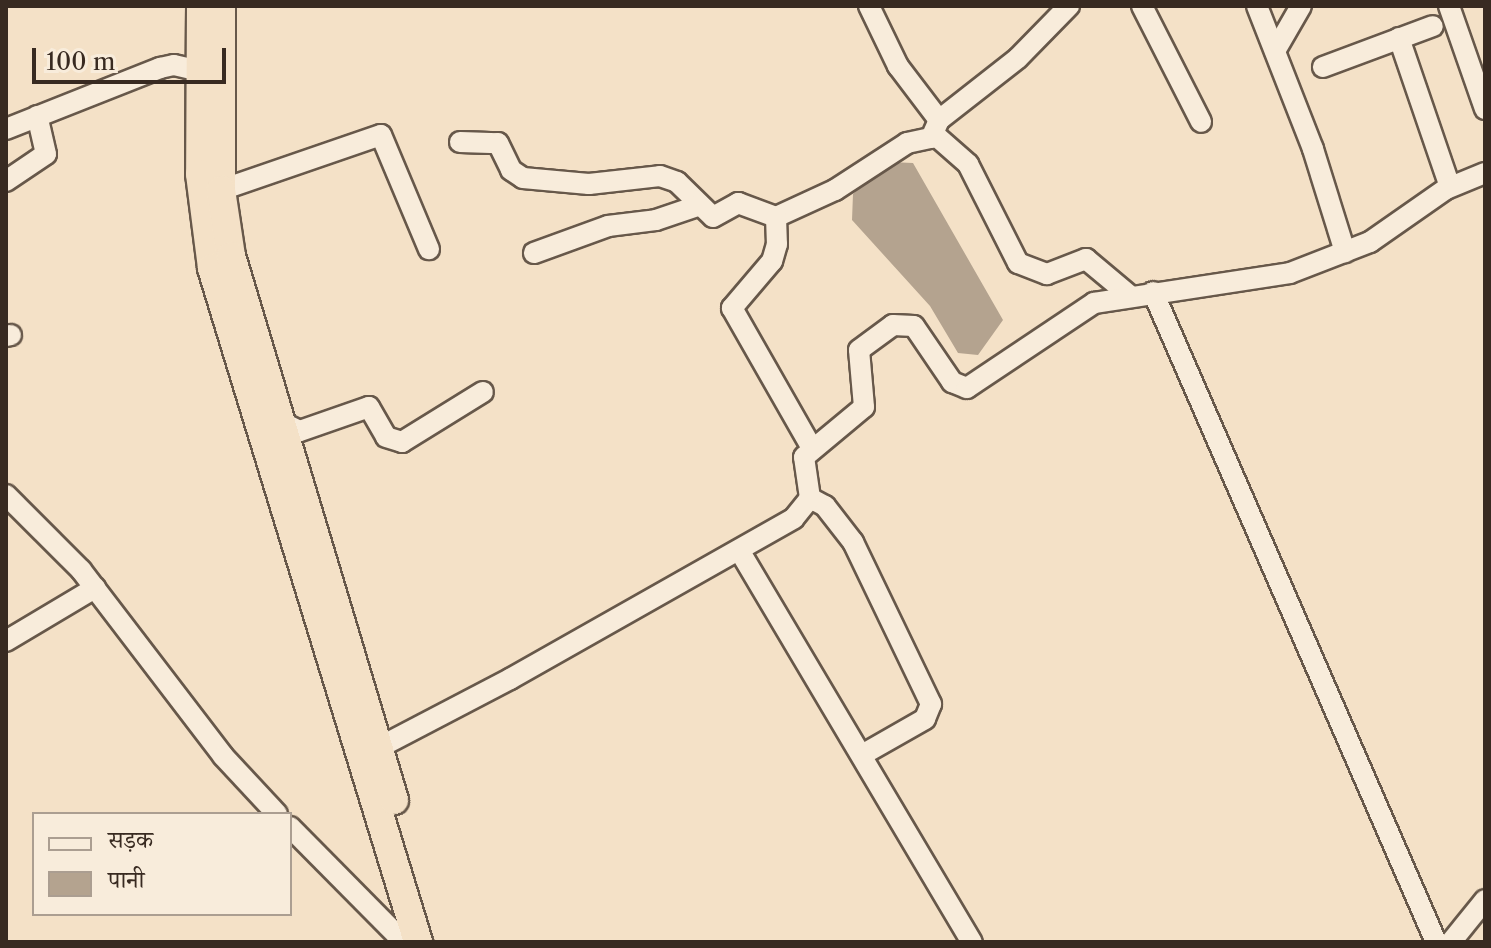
<!DOCTYPE html>
<meta charset="utf-8">
<style>
body{margin:0}
#map{position:relative;width:1491px;height:948px;overflow:hidden;background:#f4e1c7;font-family:"Libre Caslon Text","Noto Serif Devanagari",serif}
div>[style]{position:absolute}
.water>*{inset:0;background:#b4a38f}
.roads{filter:drop-shadow(2px 0 #67584a) drop-shadow(-2px 0 #67584a) drop-shadow(0 2px #67584a) drop-shadow(0 -2px #67584a)}
.minor>*{height:20px;margin:-10px;padding:0 10px;transform-origin:10px;border-radius:10px;background:#f8ecdb}
.highway>*{height:28px;margin:-14px;padding:0 14px;transform-origin:14px;border-radius:14px;background:#f4e1c7}
span{translate:-50% -50%;white-space:nowrap;text-align:center;line-height:1.15;-webkit-text-stroke:8px #f8ecdb;paint-order:stroke}
.frame{position:absolute;inset:0;border:8px solid #382a21;pointer-events:none}
.legend{position:absolute;left:32px;top:812px;width:260px;height:104px;box-sizing:border-box;background:#f8ecdb;border:2px solid #ab9e91;margin:0;padding:10px 14px;list-style:none;font-size:24px;color:#382a21}
.legend li{display:flex;align-items:center;gap:16px;height:40px}
.legend b{width:40px;border:2px solid #ab9e91}
.scale{position:absolute;left:32px;top:48px;width:194px;height:36px;box-sizing:border-box;border:4px solid #382a21;border-top:0;padding-left:10px;font-size:24px;line-height:28px;white-space:nowrap;color:#382a21;-webkit-text-stroke:6px #f8ecdb;paint-order:stroke}
</style>
<div id="map">
<div class="water">
<i style="clip-path:polygon(889px 162px,913px 163px,1003px 320px,978px 355px,958px 353px,930px 306px,852px 220px,853px 194px)"></i>
</div>
<div class="roads">
<div class="minor">
<i style="left:869px;top:6px;width:67px;rotate:64.2deg"></i>
<i style="left:898px;top:66px;width:68px;rotate:52.8deg"></i>
<i style="left:1142px;top:6px;width:130px;rotate:63deg"></i>
<i style="left:1257px;top:6px;width:154px;rotate:68.6deg"></i>
<i style="left:1313px;top:149px;width:108px;rotate:72.7deg"></i>
<i style="left:1449px;top:6px;width:109px;rotate:70.7deg"></i>
<i style="left:1399px;top:38px;width:157px;rotate:71.1deg"></i>
<i style="left:1275px;top:51px;width:52px;rotate:-60deg"></i>
<i style="left:1323px;top:67px;width:117px;rotate:-20.4deg"></i>
<i style="left:6px;top:129px;width:166px;rotate:-21.6deg"></i>
<i style="left:160px;top:68px;width:14px;rotate:-12deg"></i>
<i style="left:174px;top:65px;width:39px;rotate:13deg"></i>
<i style="left:935px;top:135px;width:44px;rotate:41.3deg"></i>
<i style="left:968px;top:164px;width:111px;rotate:63.2deg"></i>
<i style="left:1018px;top:263px;width:31px;rotate:21deg"></i>
<i style="left:1047px;top:274px;width:42px;rotate:-21deg"></i>
<i style="left:1086px;top:259px;width:56px;rotate:39.9deg"></i>
<i style="left:460px;top:142px;width:38px;rotate:2deg"></i>
<i style="left:498px;top:143px;width:30px;rotate:64deg"></i>
<i style="left:511px;top:170px;width:14px;rotate:34deg"></i>
<i style="left:523px;top:178px;width:66px;rotate:5.2deg"></i>
<i style="left:589px;top:184px;width:71px;rotate:-6.4deg"></i>
<i style="left:660px;top:176px;width:18px;rotate:19deg"></i>
<i style="left:677px;top:182px;width:50px;rotate:44.2deg"></i>
<i style="left:713px;top:217px;width:29px;rotate:-29deg"></i>
<i style="left:738px;top:203px;width:40px;rotate:20.2deg"></i>
<i style="left:776px;top:217px;width:65px;rotate:-24.6deg"></i>
<i style="left:835px;top:190px;width:86px;rotate:-33.1deg"></i>
<i style="left:907px;top:143px;width:25px;rotate:-12deg"></i>
<i style="left:931px;top:138px;width:20px;rotate:-66deg"></i>
<i style="left:939px;top:120px;width:100px;rotate:-38.1deg"></i>
<i style="left:1018px;top:58px;width:73px;rotate:-45.6deg"></i>
<i style="left:6px;top:181px;width:48px;rotate:-34deg"></i>
<i style="left:46px;top:154px;width:39px;rotate:-103deg"></i>
<i style="left:221px;top:190px;width:169px;rotate:-19deg"></i>
<i style="left:381px;top:135px;width:124px;rotate:67.2deg"></i>
<i style="left:776px;top:217px;width:27px;rotate:88deg"></i>
<i style="left:777px;top:244px;width:18px;rotate:106deg"></i>
<i style="left:772px;top:261px;width:62px;rotate:130.4deg"></i>
<i style="left:732px;top:308px;width:161px;rotate:60.3deg"></i>
<i style="left:534px;top:253px;width:79px;rotate:-20deg"></i>
<i style="left:608px;top:226px;width:48px;rotate:-7.1deg"></i>
<i style="left:656px;top:220px;width:46px;rotate:-18.8deg"></i>
<i style="left:1153px;top:292px;width:709px;rotate:66.47deg"></i>
<i style="left:6px;top:336px;width:5px;rotate:-11deg"></i>
<i style="left:277px;top:420px;width:25px;rotate:26deg"></i>
<i style="left:300px;top:431px;width:73px;rotate:-19.2deg"></i>
<i style="left:369px;top:407px;width:34px;rotate:60deg"></i>
<i style="left:386px;top:437px;width:17px;rotate:17deg"></i>
<i style="left:402px;top:442px;width:95px;rotate:-31.7deg"></i>
<i style="left:6px;top:495px;width:106px;rotate:45deg"></i>
<i style="left:81px;top:570px;width:234px;rotate:52.6deg"></i>
<i style="left:223px;top:756px;width:79px;rotate:47deg"></i>
<i style="left:810px;top:498px;width:17px;rotate:28deg"></i>
<i style="left:825px;top:506px;width:46px;rotate:52.1deg"></i>
<i style="left:853px;top:542px;width:180px;rotate:64.3deg"></i>
<i style="left:931px;top:704px;width:16px;rotate:112deg"></i>
<i style="left:925px;top:719px;width:73px;rotate:150.3deg"></i>
<i style="left:739px;top:550px;width:456px;rotate:59.3deg"></i>
<i style="left:6px;top:641px;width:104px;rotate:-30.8deg"></i>
<i style="left:378px;top:748px;width:149px;rotate:-27.6deg"></i>
<i style="left:510px;top:679px;width:326px;rotate:-29.5deg"></i>
<i style="left:794px;top:518px;width:26px;rotate:-51deg"></i>
<i style="left:810px;top:498px;width:41px;rotate:-98.3deg"></i>
<i style="left:804px;top:457px;width:78px;rotate:-39.8deg"></i>
<i style="left:864px;top:407px;width:57px;rotate:-95deg"></i>
<i style="left:859px;top:350px;width:42px;rotate:-36.3deg"></i>
<i style="left:893px;top:325px;width:21px;rotate:3deg"></i>
<i style="left:914px;top:326px;width:68px;rotate:55.8deg"></i>
<i style="left:952px;top:382px;width:16px;rotate:22deg"></i>
<i style="left:967px;top:388px;width:153px;rotate:-33.8deg"></i>
<i style="left:1094px;top:303px;width:198px;rotate:-8.7deg"></i>
<i style="left:1290px;top:273px;width:86px;rotate:-21.2deg"></i>
<i style="left:1370px;top:242px;width:93px;rotate:-34.9deg"></i>
<i style="left:1446px;top:189px;width:42px;rotate:-22.3deg"></i>
<i style="left:290px;top:827px;width:162px;rotate:45.3deg"></i>
<i style="left:1451px;top:942px;width:54px;rotate:-51deg"></i>
</div>
<div class="highway">
<i style="left:201px;top:6px;width:168px;rotate:90.3deg"></i>
<i style="left:200px;top:174px;width:95px;rotate:82.7deg"></i>
<i style="left:212px;top:268px;width:705px;rotate:73deg"></i>
<i style="left:221px;top:6px;width:184px;rotate:90deg"></i>
<i style="left:221px;top:190px;width:67px;rotate:81.4deg"></i>
<i style="left:231px;top:256px;width:568px;rotate:73.32deg"></i>
</div>
</div>
<div class="frame"></div>
<ul class="legend">
<li><b style="height:10px;background:#f8ecdb"></b>सड़क</li>
<li><b style="height:22px;background:#b4a38f"></b>पानी</li>
</ul>
<div class="scale">100 m</div>
</div>
